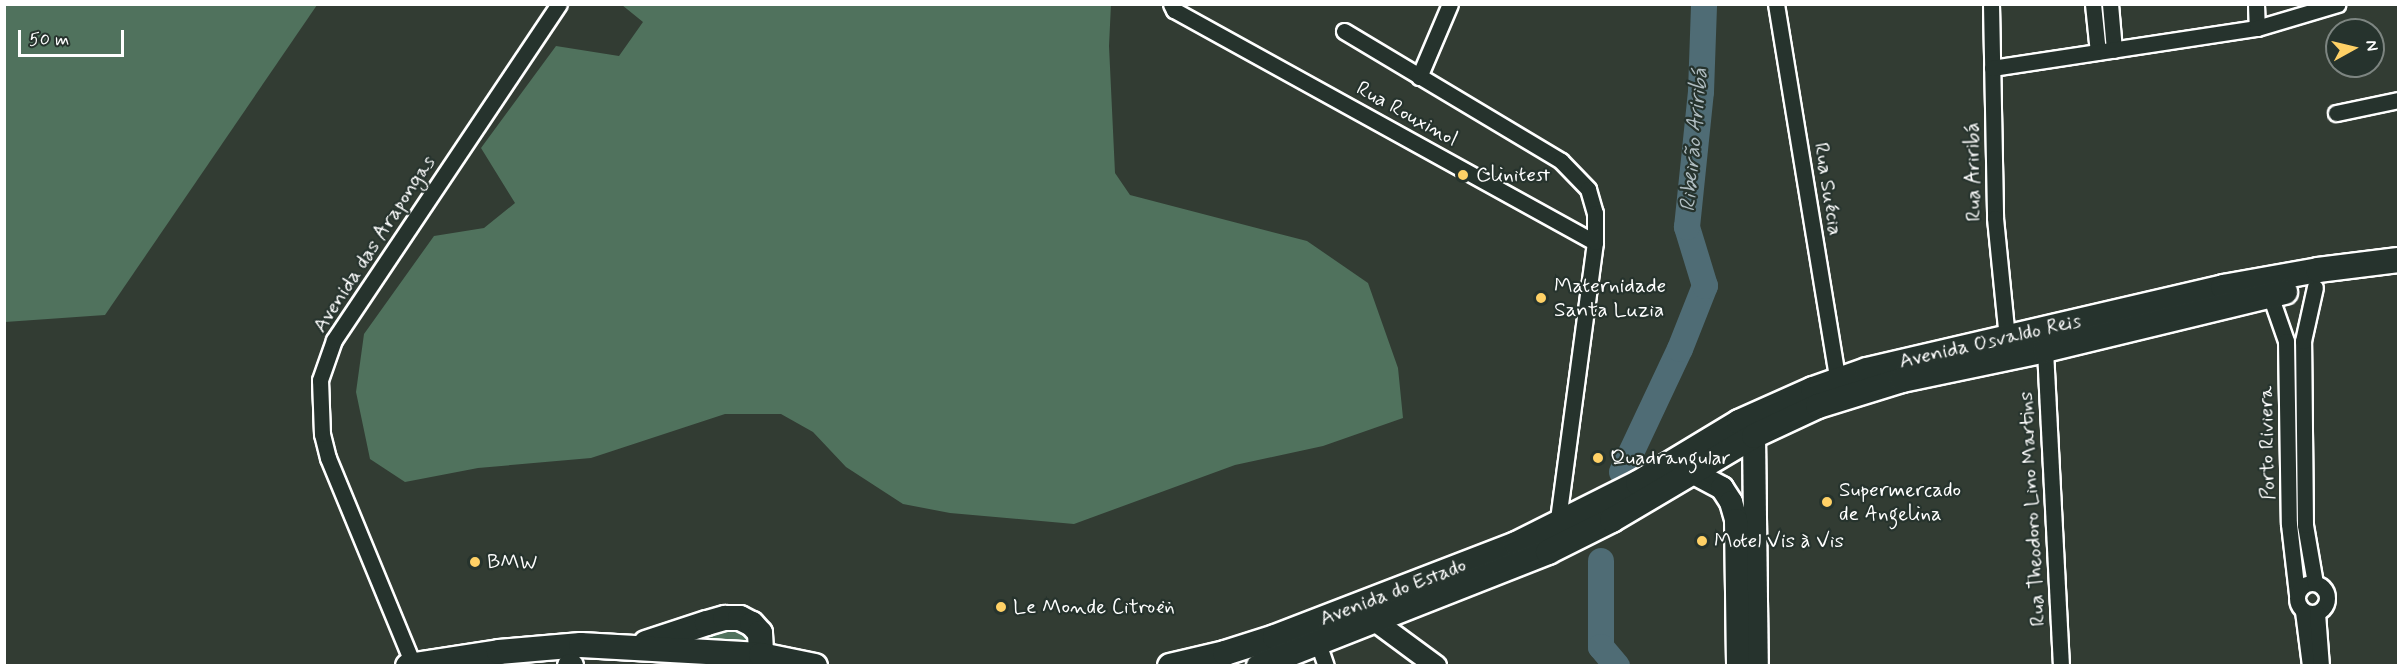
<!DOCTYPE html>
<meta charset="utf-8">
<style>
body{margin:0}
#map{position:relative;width:2403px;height:670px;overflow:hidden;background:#323c33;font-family:Mynerve,sans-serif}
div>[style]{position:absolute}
.green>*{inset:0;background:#50725d}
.river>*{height:26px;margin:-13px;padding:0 13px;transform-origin:13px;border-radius:13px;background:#4f6c75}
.roads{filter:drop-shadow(2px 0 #fff) drop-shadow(-2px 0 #fff) drop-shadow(0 2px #fff) drop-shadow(0 -2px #fff)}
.minor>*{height:15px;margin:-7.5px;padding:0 7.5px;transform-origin:7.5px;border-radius:7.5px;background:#26332d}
.minor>.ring{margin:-7.5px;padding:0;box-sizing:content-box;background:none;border:15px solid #26332d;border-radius:50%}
.tertiary>*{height:20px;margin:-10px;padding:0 10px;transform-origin:10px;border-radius:10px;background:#26332d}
.secondary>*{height:22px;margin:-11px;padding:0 11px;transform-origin:11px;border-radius:11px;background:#26332d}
.primary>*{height:24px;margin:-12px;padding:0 12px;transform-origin:12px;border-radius:12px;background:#26332d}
.dots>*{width:16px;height:16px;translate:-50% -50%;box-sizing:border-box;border:3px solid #26332d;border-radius:50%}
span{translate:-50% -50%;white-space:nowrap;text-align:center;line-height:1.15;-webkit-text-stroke:4.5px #26332d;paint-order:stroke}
.street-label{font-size:21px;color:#fff}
.poi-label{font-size:21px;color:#fff}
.left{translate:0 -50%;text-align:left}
.water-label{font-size:22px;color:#b0bdc1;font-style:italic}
.frame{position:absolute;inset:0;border:6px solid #fff;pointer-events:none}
.north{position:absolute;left:2325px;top:18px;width:60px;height:60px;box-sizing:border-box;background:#26332d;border:2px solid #7d8581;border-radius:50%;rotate:82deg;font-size:16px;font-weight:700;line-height:24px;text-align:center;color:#fff}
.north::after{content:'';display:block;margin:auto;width:21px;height:27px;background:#ffd166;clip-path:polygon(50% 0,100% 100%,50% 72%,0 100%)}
.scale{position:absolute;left:18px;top:30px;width:106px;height:27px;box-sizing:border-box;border:3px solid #fff;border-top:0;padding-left:8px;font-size:18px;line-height:21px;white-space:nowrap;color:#fff;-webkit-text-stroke:4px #26332d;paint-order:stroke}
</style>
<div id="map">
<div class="green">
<i style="clip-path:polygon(5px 4px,317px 5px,105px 315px,5px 322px)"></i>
<i style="clip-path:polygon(1111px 4px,1109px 46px,1115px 173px,1130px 195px,1307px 241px,1368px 283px,1398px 368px,1403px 418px,1323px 446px,1235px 465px,1074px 524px,950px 513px,903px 504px,846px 467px,813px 432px,781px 414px,725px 414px,591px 458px,478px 468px,405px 482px,370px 459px,356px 392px,364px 334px,434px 236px,484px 228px,515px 203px,481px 148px,556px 46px,619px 56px,643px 22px,622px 5px)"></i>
<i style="clip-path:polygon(715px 626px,746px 627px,754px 647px,682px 639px)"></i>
</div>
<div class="river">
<i style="left:1622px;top:472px;width:136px;rotate:-64.8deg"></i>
<i style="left:1680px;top:349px;width:68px;rotate:-68.4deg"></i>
<i style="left:1705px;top:286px;width:62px;rotate:-107deg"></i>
<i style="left:1687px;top:227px;width:136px;rotate:-84.1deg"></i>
<i style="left:1701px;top:92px;width:88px;rotate:-88deg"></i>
<i style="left:1601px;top:561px;width:86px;rotate:90deg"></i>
<i style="left:1601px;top:647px;width:25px;rotate:50deg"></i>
</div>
<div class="roads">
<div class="minor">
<i style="left:1171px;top:4px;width:7px;rotate:63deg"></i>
<i style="left:1174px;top:10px;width:481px;rotate:28.9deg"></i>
<i style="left:1595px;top:242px;width:286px;rotate:97.6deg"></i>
<i style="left:1776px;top:4px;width:382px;rotate:80.7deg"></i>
<i style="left:1991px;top:4px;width:214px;rotate:88.9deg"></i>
<i style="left:1995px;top:218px;width:121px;rotate:84.3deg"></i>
<i style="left:2093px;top:4px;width:48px;rotate:84.1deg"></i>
<i style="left:2110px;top:4px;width:46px;rotate:85deg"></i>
<i style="left:2256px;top:4px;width:24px;rotate:88deg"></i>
<i style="left:1344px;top:31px;width:253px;rotate:30.9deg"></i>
<i style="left:1561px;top:161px;width:39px;rotate:46deg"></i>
<i style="left:1588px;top:189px;width:25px;rotate:74deg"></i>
<i style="left:1595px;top:213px;width:29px;rotate:90deg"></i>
<i style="left:1992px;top:68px;width:268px;rotate:-8.6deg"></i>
<i style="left:2257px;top:28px;width:84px;rotate:-16.5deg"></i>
<i style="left:1419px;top:77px;width:79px;rotate:-67deg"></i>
<i style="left:2336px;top:113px;width:63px;rotate:-11.8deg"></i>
<i style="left:2270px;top:295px;width:49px;rotate:70.8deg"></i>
<i style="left:2286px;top:341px;width:183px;rotate:89.1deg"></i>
<i style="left:2289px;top:524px;width:70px;rotate:83.5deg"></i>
<i style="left:2045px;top:350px;width:316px;rotate:87.1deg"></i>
<i class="ring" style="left:2297px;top:583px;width:15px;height:15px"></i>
<i style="left:2315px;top:583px;width:59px;rotate:-99.8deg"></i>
<i style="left:2305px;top:525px;width:184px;rotate:-90.6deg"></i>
<i style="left:2303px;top:341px;width:55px;rotate:-77.5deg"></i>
<i style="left:2303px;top:611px;width:55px;rotate:82.7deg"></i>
<i style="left:2317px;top:613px;width:53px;rotate:85.7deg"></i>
<i style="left:1318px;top:643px;width:24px;rotate:71deg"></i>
<i style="left:413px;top:664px;width:223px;rotate:-112.4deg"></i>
<i style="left:328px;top:458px;width:25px;rotate:-104deg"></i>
<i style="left:322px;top:434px;width:54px;rotate:-92.1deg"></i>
<i style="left:320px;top:380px;width:42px;rotate:-70.7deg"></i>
<i style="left:334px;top:340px;width:404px;rotate:-56.2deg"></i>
</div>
<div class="tertiary">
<i style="left:1375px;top:621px;width:76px;rotate:36.4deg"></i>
</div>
<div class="secondary">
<i style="left:1754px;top:436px;width:230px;rotate:89.3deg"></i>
<i style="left:1692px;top:472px;width:34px;rotate:28deg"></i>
<i style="left:1722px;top:488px;width:17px;rotate:57deg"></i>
<i style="left:1731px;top:502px;width:19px;rotate:74deg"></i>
<i style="left:1736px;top:520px;width:146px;rotate:89.2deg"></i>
</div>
<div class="primary">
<i style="left:646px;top:643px;width:64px;rotate:-18.2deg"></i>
<i style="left:707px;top:623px;width:19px;rotate:-16deg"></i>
<i style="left:725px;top:618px;width:15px"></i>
<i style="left:740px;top:618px;width:13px;rotate:27deg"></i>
<i style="left:752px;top:624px;width:12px;rotate:48deg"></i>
<i style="left:760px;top:633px;width:22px;rotate:87deg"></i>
<i style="left:761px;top:655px;width:14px;rotate:126deg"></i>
<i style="left:408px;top:666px;width:92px;rotate:-8.7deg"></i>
<i style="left:499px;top:652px;width:82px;rotate:-4.9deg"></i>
<i style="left:581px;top:645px;width:180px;rotate:3.2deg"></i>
<i style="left:761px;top:655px;width:55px;rotate:11.5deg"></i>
<i style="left:570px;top:666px;width:1px"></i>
<i style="left:1170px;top:666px;width:57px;rotate:-13.3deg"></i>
<i style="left:1225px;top:653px;width:52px;rotate:-17.7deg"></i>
<i style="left:1275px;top:637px;width:258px;rotate:-21.1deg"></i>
<i style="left:1516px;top:544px;width:136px;rotate:-26.6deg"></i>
<i style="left:1638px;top:483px;width:118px;rotate:-31.1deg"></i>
<i style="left:1739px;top:422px;width:81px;rotate:-24deg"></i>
<i style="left:1813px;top:389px;width:57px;rotate:-19.4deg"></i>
<i style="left:1867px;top:370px;width:366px;rotate:-13.1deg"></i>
<i style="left:2223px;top:287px;width:97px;rotate:-10.1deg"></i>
<i style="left:2318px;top:270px;width:81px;rotate:-7.1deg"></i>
<i style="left:1259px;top:666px;width:311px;rotate:-21.5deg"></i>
<i style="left:1548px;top:552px;width:72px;rotate:-26.6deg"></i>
<i style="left:1612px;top:520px;width:165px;rotate:-30.6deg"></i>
<i style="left:1754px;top:436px;width:71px;rotate:-25.1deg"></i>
<i style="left:1818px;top:406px;width:88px;rotate:-17.2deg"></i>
<i style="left:1902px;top:380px;width:146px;rotate:-11.8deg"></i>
<i style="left:2045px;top:350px;width:247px;rotate:-13.6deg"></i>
</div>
</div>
<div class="dots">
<i style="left:1463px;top:175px;background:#ffd166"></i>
<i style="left:1541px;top:298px;background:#ffd166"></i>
<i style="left:1598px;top:458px;background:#ffd166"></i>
<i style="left:1827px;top:502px;background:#ffd166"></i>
<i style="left:1702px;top:541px;background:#ffd166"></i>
<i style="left:475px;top:562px;background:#ffd166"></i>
<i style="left:1001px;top:607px;background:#ffd166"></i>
</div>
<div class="street-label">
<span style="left:1407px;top:114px;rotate:29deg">Rua Rouxinol</span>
<span style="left:1973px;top:172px;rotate:-91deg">Rua Ariribá</span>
<span style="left:1828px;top:189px;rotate:81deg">Rua Suécia</span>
<span style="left:374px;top:244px;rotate:-57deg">Avenida das Arapongas</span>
<span style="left:1990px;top:341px;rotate:-13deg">Avenida Osvaldo Reis</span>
<span style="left:2267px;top:443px;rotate:-91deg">Porto Riviera</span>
<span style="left:2032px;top:509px;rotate:-93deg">Rua Theodoro Lino Martins</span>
<span style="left:1393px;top:592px;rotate:-21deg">Avenida do Estado</span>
</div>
<div class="poi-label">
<span class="left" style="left:1476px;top:175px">Clinitest</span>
<span class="left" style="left:1554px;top:298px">Maternidade<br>Santa Luzia</span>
<span class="left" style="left:1610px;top:458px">Quadrangular</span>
<span class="left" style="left:1839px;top:502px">Supermercado<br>de Angelina</span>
<span class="left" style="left:1714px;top:541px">Motel Vis à Vis</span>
<span class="left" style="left:487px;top:562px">BMW</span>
<span class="left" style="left:1013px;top:607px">Le Monde Citroën</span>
</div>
<div class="water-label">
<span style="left:1695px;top:140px;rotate:-85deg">Ribeirão Ariribá</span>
</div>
<div class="frame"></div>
<div class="north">N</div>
<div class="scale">50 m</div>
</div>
